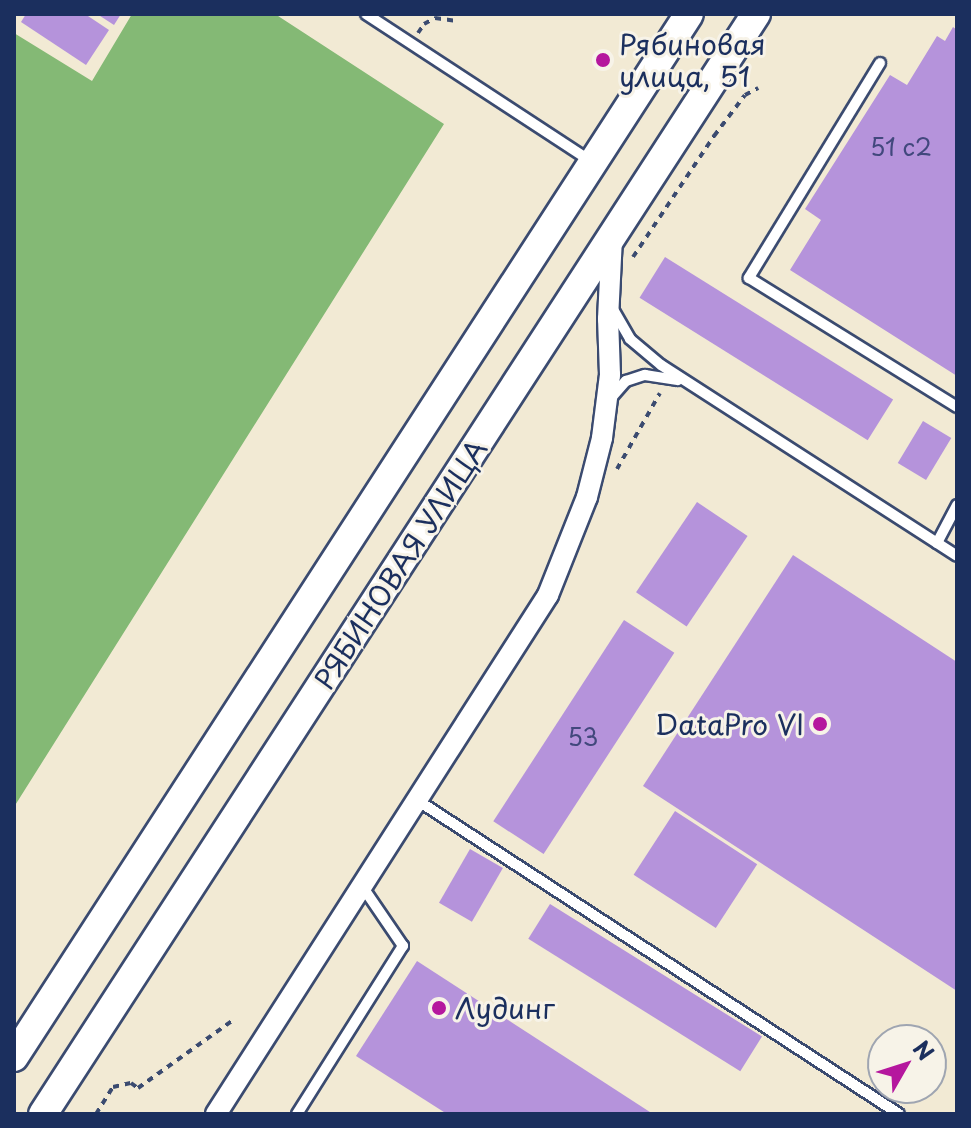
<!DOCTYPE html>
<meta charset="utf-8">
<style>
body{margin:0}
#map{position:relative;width:971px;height:1128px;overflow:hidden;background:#f2ead4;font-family:"Playpen Sans",sans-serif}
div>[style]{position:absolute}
.forest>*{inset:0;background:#84b975}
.building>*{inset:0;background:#b593db;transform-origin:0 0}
.path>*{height:4px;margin-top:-2px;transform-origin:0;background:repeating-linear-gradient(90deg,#3b4b70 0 6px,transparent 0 12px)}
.roads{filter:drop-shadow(2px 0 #3b4b70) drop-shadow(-2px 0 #3b4b70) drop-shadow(0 2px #3b4b70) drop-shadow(0 -2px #3b4b70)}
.lane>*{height:10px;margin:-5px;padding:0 5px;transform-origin:5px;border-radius:5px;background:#fff}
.street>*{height:20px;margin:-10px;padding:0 10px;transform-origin:10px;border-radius:10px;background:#fff}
.secondary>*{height:28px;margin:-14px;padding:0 14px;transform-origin:14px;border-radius:14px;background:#fff}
.dots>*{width:22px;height:22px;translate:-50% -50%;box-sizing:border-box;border:4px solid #f7f3e8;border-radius:50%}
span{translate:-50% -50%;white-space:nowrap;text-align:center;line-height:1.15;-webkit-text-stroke:6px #f7f3e8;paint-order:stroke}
.number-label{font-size:24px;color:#42487d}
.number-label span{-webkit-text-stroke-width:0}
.poi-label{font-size:28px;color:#1b2f5e}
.left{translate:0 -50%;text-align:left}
.right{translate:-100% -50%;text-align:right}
.street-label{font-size:28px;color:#1b2f5e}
.frame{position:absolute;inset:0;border:16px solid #1b2f5e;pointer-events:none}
.north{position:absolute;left:867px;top:1024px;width:80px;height:80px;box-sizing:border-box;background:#f7f3e8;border:2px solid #9fa5b1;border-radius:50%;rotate:51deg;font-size:22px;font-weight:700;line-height:32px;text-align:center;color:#1b2f5e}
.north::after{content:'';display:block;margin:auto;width:28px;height:36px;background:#b5179e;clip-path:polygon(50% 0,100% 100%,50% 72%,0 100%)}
</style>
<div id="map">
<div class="forest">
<i style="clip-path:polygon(132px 14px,275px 14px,444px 124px,14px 807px,14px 33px,92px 81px)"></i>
</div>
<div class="building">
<i style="clip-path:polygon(26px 14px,85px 14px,109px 30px,86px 65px,21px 22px)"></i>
<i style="clip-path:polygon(97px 14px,121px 14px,114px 25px)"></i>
<i style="clip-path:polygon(953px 27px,957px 30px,957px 376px,790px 270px,821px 220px,805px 209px,890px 75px,907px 85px,937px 36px,945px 41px)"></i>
<i style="left:665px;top:257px;width:269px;height:48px;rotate:32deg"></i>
<i style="left:923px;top:421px;width:33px;height:49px;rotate:31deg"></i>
<i style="left:697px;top:502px;width:61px;height:109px;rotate:34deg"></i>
<i style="clip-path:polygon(793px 555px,957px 662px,957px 991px,643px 786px)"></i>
<i style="left:624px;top:620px;width:60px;height:240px;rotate:33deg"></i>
<i style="left:675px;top:811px;width:98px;height:76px;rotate:33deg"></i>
<i style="left:470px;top:849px;width:38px;height:62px;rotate:30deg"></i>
<i style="left:550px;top:904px;width:250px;height:41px;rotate:32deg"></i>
<i style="clip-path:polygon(417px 961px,653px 1114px,447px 1114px,356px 1056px)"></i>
</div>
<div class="path">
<i style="left:418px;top:33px;width:11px;rotate:-56deg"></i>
<i style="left:424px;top:24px;width:13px;rotate:-29deg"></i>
<i style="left:435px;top:18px;width:22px;rotate:8deg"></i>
<i style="left:633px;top:257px;width:146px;rotate:-56.2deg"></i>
<i style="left:714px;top:136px;width:51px;rotate:-52.9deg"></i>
<i style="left:745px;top:95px;width:15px;rotate:-28deg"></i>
<i style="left:617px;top:469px;width:87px;rotate:-60.5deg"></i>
<i style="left:96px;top:1114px;width:32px;rotate:-58deg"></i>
<i style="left:113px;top:1087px;width:18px;rotate:-13deg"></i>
<i style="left:131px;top:1083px;width:9px;rotate:36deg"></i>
<i style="left:138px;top:1088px;width:115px;rotate:-35.5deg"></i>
</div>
<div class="roads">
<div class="lane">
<i style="left:366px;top:14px;width:270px;rotate:33.2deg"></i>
<i style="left:880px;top:63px;width:252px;rotate:121.4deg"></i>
<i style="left:749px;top:278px;width:245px;rotate:31.8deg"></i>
<i style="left:614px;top:311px;width:32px;rotate:60deg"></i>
<i style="left:630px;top:339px;width:40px;rotate:40deg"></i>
<i style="left:661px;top:365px;width:352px;rotate:32.8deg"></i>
<i style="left:611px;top:398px;width:23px;rotate:-49deg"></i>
<i style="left:626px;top:381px;width:20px;rotate:-18deg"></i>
<i style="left:645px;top:375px;width:33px;rotate:9deg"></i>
<i style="left:937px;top:543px;width:43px;rotate:-62.2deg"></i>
<i style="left:417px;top:800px;width:575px;rotate:33.08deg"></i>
<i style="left:297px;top:1114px;width:199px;rotate:-57.8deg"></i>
<i style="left:403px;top:946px;width:73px;rotate:-124.3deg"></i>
</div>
<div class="street">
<i style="left:216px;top:1114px;width:616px;rotate:-57.39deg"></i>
<i style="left:548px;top:595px;width:105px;rotate:-68.3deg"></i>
<i style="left:587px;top:497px;width:61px;rotate:-75.7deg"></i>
<i style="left:602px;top:438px;width:64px;rotate:-82.8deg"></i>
<i style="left:610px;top:375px;width:56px;rotate:-92deg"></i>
<i style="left:608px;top:319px;width:82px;rotate:-87.2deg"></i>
</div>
<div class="secondary">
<i style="left:14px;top:1057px;width:1242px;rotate:-57.09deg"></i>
<i style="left:43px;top:1114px;width:1311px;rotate:-57.05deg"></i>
</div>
</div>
<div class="dots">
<i style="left:603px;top:60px;background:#b5179e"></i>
<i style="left:820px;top:724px;background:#b5179e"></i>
<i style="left:439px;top:1008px;background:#b5179e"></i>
</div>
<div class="number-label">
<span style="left:901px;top:147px">51 с2</span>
<span style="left:583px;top:737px">53</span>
</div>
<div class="poi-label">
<span class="left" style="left:619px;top:60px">Рябиновая<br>улица, 51</span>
<span class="right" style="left:804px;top:724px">DataPro VI</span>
<span class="left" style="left:455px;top:1008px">Лудинг</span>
</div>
<div class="street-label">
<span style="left:400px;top:564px;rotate:-57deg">РЯБИНОВАЯ УЛИЦА</span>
</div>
<div class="frame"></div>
<div class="north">N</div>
</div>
